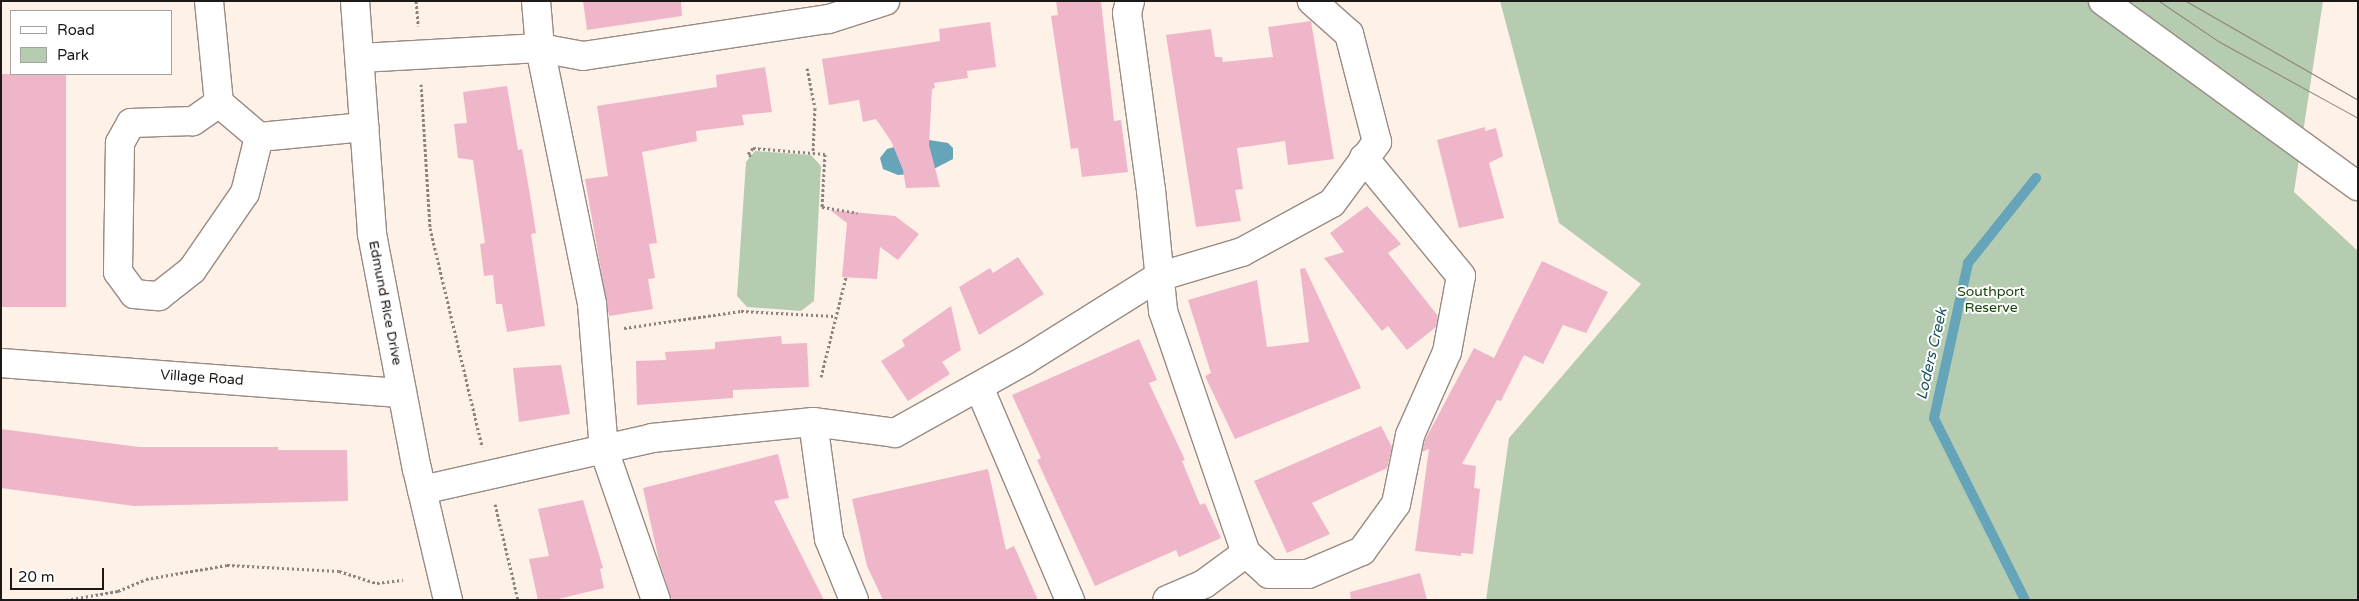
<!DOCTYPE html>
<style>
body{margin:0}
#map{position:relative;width:2359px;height:601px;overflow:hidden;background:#fef1e8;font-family:"Varela Round",sans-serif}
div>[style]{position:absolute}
.green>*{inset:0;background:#b6ccb1}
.water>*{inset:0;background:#66a4b9}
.stream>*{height:10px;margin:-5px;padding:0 5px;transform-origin:5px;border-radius:5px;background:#66a4b9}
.building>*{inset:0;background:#efb5c8;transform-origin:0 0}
.path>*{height:3px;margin-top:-1.5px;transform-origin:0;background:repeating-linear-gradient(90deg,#8b837d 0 2.5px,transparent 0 5px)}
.roads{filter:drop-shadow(1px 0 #978b83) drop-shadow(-1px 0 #978b83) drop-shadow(0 1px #978b83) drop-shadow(0 -1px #978b83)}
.minor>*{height:28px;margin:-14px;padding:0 14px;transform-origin:14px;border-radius:14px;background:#fff}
.tram>*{height:1px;margin:-0.5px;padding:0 0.5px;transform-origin:0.5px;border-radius:0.5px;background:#8b827c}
span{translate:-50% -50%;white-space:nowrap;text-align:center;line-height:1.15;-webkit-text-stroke:4px #fff;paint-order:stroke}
.park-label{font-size:14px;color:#19470c}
.street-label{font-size:14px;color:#1d1916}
.water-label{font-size:15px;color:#1e5262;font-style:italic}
.frame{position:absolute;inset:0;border:2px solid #1d1916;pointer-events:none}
.legend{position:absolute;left:10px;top:10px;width:162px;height:65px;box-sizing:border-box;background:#fff;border:1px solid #a5a3a2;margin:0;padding:6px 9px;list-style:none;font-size:15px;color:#1d1916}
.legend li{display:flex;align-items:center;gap:10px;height:25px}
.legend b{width:25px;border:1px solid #a5a3a2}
.scale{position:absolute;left:10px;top:568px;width:94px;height:22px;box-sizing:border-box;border:2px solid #1d1916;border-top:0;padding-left:6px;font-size:15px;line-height:18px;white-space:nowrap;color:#1d1916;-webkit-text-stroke:4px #fff;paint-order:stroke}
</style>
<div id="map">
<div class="green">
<i style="clip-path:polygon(1500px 1px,2323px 1px,2294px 192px,2358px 251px,2358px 600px,1486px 600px,1509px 438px,1641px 284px,1559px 223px)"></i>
<i style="clip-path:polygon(755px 151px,811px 155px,821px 166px,814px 301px,801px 311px,747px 307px,737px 296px,746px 162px)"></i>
</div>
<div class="water">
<i style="clip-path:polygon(923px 139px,948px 143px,953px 148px,953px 159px,926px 173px,898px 175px,883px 169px,880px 158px,887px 149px)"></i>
</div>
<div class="stream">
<i style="left:2025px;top:600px;width:203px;rotate:-116.6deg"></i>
<i style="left:1934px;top:418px;width:159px;rotate:-77.6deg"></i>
<i style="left:1968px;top:263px;width:109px;rotate:-51.3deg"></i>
</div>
<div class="building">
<i style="clip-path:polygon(583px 1px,681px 1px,682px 16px,587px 30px)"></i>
<i style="clip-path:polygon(1056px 1px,1101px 1px,1114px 121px,1121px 120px,1128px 172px,1082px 177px,1078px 148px,1071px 149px,1051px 16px,1058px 15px)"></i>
<i style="clip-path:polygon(1311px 21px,1334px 159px,1288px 165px,1285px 141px,1237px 148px,1243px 189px,1235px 190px,1241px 221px,1196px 227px,1166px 35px,1211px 29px,1215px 57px,1222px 57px,1223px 62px,1273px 57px,1268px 27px)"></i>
<i style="clip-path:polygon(990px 22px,996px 67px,967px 71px,968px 78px,934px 83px,935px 88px,932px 89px,929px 145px,940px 187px,906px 188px,903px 170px,891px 141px,876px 119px,863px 122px,859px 100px,829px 105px,822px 59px,940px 41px,939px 29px)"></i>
<i style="clip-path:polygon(765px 67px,772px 112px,742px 115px,744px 125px,696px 131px,697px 141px,642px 152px,657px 243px,649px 244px,655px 278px,648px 279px,653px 309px,609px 316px,585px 179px,608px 176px,597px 106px,717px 87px,716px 75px)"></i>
<i style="left:1px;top:74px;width:65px;height:233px"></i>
<i style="clip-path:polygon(507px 86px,518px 150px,522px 149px,531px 201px,536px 233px,531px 234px,545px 326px,507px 332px,502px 304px,496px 304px,493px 275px,484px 276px,480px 244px,485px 243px,473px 160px,458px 158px,454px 124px,467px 123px,463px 92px)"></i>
<i style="clip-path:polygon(1485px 127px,1485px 131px,1496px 128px,1503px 156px,1489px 163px,1504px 218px,1459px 228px,1437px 140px)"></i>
<i style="clip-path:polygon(1367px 206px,1401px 244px,1388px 253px,1438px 316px,1436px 327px,1407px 350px,1388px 326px,1382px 331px,1324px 258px,1344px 252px,1330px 233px)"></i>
<i style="clip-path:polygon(830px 210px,895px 216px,919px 234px,898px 260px,880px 247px,877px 279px,842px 277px,847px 223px)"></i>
<i style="clip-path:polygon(1018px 257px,1044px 294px,979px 335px,959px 287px,990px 268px,993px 273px)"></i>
<i style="clip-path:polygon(1542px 261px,1608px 292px,1586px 333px,1563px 325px,1543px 364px,1524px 355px,1501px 401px,1497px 400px,1462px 464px,1476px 466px,1474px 488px,1480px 489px,1473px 554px,1461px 553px,1461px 556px,1415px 551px,1429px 449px,1422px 452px,1425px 440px,1474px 348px,1494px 358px)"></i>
<i style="clip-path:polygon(1305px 268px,1361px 388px,1235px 439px,1205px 376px,1211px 373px,1188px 300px,1257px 280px,1267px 347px,1309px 342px,1300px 269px)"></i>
<i style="clip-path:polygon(951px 306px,961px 350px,942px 362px,950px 374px,908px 401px,881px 361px,905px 346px,902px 340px)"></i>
<i style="clip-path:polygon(781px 336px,782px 344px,807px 343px,809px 387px,733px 390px,733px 398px,637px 405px,636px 361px,666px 360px,665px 352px,715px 349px,715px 342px)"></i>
<i style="clip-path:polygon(1139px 339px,1157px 380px,1149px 383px,1185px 460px,1182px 461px,1200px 505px,1205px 503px,1221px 538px,1179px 557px,1176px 550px,1095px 586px,1037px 460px,1041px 458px,1012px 395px)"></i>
<i style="clip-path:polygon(561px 365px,570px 414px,519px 422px,513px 368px)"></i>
<i style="clip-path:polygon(1381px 426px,1392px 447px,1387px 468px,1312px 503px,1330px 534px,1287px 553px,1254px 481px)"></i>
<i style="clip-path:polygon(1px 429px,139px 447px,278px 447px,278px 450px,347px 450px,348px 501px,134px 506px,1px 488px)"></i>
<i style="clip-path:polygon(778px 454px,789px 498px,774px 501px,824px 600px,672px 600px,659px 561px,643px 488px)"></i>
<i style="clip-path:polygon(988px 469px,1006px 550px,1014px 546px,1038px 600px,883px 600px,867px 566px,852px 499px)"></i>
<i style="clip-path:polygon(583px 500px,603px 568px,600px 569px,604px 588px,554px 600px,538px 600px,529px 559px,549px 556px,538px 509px)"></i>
<i style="clip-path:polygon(1420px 573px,1427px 600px,1351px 600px,1350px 592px)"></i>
</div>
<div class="path">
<i style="left:416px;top:1px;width:25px;rotate:85deg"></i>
<i style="left:807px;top:68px;width:41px;rotate:78.7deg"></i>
<i style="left:815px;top:108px;width:45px;rotate:92.5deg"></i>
<i style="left:421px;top:84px;width:144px;rotate:86.4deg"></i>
<i style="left:430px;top:228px;width:225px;rotate:76.6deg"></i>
<i style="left:751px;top:156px;width:4px;rotate:-146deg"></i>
<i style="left:748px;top:154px;width:8px;rotate:-50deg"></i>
<i style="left:753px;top:148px;width:72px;rotate:4.8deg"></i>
<i style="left:825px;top:154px;width:53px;rotate:93.2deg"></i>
<i style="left:822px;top:207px;width:36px;rotate:9deg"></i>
<i style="left:624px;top:328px;width:118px;rotate:-8.3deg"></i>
<i style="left:741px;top:311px;width:93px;rotate:3.1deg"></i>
<i style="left:821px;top:377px;width:103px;rotate:-76deg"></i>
<i style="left:495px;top:504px;width:99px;rotate:76.5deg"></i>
<i style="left:66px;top:600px;width:53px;rotate:-9.8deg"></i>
<i style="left:118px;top:591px;width:30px;rotate:-23deg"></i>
<i style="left:146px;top:579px;width:82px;rotate:-9.8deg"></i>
<i style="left:227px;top:565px;width:112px;rotate:3.1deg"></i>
<i style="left:339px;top:571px;width:40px;rotate:18deg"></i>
<i style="left:377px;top:583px;width:26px;rotate:-7deg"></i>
</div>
<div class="roads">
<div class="minor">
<i style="left:209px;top:1px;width:102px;rotate:84.4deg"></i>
<i style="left:219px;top:103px;width:52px;rotate:40.4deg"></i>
<i style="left:259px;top:137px;width:106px;rotate:-5.4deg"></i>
<i style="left:355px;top:1px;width:234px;rotate:85.8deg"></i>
<i style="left:372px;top:234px;width:239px;rotate:79.2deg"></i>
<i style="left:417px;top:469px;width:135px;rotate:76.7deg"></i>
<i style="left:536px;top:1px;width:47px;rotate:85.1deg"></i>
<i style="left:540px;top:48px;width:261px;rotate:78.5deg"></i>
<i style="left:592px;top:304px;width:146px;rotate:85.3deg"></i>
<i style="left:604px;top:450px;width:159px;rotate:70.9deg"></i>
<i style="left:1130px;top:1px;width:12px;rotate:104deg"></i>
<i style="left:1127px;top:13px;width:179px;rotate:82.3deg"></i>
<i style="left:1151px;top:190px;width:122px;rotate:84.3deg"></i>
<i style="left:1163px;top:311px;width:256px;rotate:71.1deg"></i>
<i style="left:1246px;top:553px;width:52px;rotate:143.6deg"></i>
<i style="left:1204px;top:584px;width:40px;rotate:156.6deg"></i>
<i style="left:2103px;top:1px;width:315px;rotate:36deg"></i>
<i style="left:360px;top:58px;width:180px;rotate:-3.2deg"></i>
<i style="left:540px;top:48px;width:44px;rotate:10.5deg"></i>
<i style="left:583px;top:56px;width:249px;rotate:-8.6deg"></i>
<i style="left:829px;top:19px;width:59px;rotate:-17.8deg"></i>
<i style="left:219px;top:103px;width:32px;rotate:145deg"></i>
<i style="left:193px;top:121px;width:62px;rotate:178.2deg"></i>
<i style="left:131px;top:123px;width:23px;rotate:119deg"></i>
<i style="left:120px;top:143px;width:129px;rotate:90.9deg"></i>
<i style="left:118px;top:272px;width:27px;rotate:54deg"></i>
<i style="left:134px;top:294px;width:25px;rotate:5deg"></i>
<i style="left:159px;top:296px;width:42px;rotate:-38.2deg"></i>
<i style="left:192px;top:270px;width:93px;rotate:-55.5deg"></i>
<i style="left:245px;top:193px;width:58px;rotate:-76deg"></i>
<i style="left:1px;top:363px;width:402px;rotate:4.3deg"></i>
<i style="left:979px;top:387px;width:232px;rotate:66.9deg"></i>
<i style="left:813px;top:422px;width:118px;rotate:82.2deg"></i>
<i style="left:829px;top:539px;width:66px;rotate:67.7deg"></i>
<i style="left:422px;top:490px;width:236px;rotate:-12.7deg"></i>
<i style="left:652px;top:438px;width:162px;rotate:-5.7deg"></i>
<i style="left:813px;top:422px;width:83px;rotate:7.6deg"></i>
<i style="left:895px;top:433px;width:148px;rotate:-29.2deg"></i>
<i style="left:1024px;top:361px;width:158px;rotate:-32.1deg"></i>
<i style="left:1158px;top:277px;width:88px;rotate:-16.6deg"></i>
<i style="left:1242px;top:252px;width:102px;rotate:-28.6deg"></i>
<i style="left:1332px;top:203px;width:76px;rotate:-53.6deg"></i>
<i style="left:1377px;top:142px;width:112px;rotate:-104.5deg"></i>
<i style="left:1349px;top:34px;width:50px;rotate:-138.3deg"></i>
<i style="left:1246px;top:553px;width:31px;rotate:42deg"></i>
<i style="left:1269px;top:574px;width:39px"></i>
<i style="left:1308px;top:574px;width:59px;rotate:-23.1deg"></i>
<i style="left:1362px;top:551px;width:58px;rotate:-54.1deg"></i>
<i style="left:1396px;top:504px;width:70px;rotate:-78.5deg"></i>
<i style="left:1410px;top:435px;width:91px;rotate:-66deg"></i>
<i style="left:1447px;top:352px;width:77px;rotate:-79.6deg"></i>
<i style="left:1461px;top:276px;width:153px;rotate:-129.4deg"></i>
</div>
</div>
<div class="tram">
<i style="left:2159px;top:1px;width:71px;rotate:34.1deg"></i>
<i style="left:2218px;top:41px;width:160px;rotate:28.8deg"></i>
<i style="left:2186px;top:1px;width:198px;rotate:29.9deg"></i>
</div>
<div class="park-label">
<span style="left:1991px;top:300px">Southport<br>Reserve</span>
</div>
<div class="street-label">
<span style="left:385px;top:303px;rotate:79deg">Edmund Rice Drive</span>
<span style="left:202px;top:378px;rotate:4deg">Village Road</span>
</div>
<div class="water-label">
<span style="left:1932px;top:354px;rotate:-77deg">Loders Creek</span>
</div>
<div class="frame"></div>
<ul class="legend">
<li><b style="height:6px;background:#fff"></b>Road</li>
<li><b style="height:14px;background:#b6ccb1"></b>Park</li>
</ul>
<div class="scale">20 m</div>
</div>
